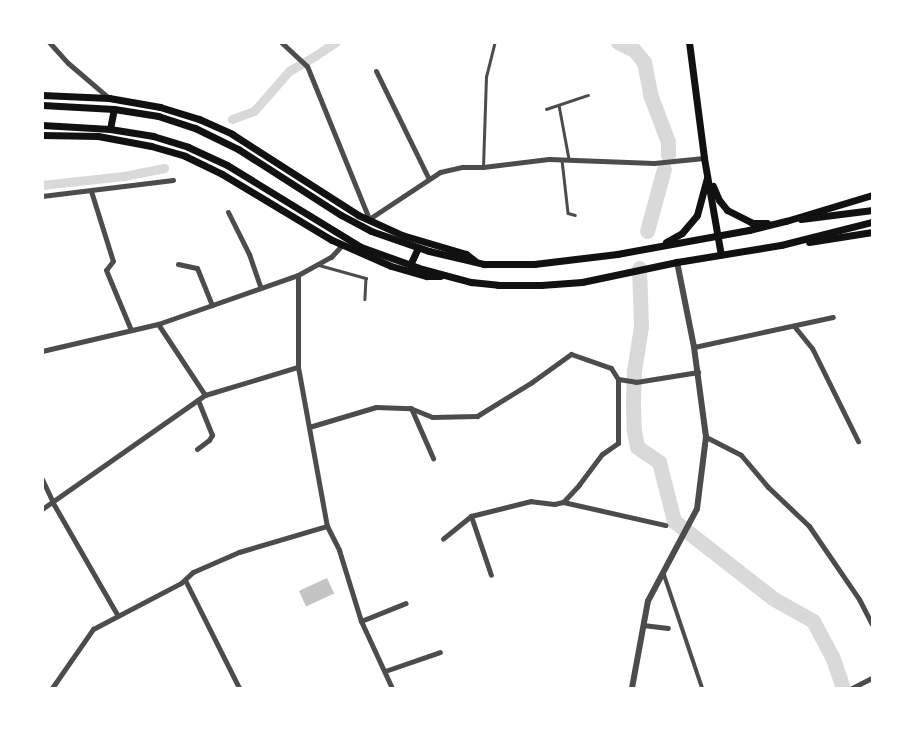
<!DOCTYPE html>
<style>
body{margin:0}
#map{position:relative;width:915px;height:731px;overflow:hidden;background:#fff;font-family:Rubik,sans-serif}
div>[style]{position:absolute}
.canal>*{height:9px;margin:-4.5px;padding:0 4.5px;transform-origin:4.5px;border-radius:4.5px;background:#d9d9d9}
.river>*{height:15px;margin:-7.5px;padding:0 7.5px;transform-origin:7.5px;border-radius:7.5px;background:#d9d9d9}
.building>*{inset:0;background:#c4c4c4;transform-origin:0 0}
.service>*{height:2.5px;margin:-1.25px;padding:0 1.25px;transform-origin:1.25px;border-radius:1.25px;background:#4c4c4c}
.pedestrian>*{height:4px;margin:-2px;padding:0 2px;transform-origin:2px;border-radius:2px;background:#4c4c4c}
.minor>*{height:5px;margin:-2.5px;padding:0 2.5px;transform-origin:2.5px;border-radius:2.5px;background:#4c4c4c}
.tertiary>*{height:6px;margin:-3px;padding:0 3px;transform-origin:3px;border-radius:3px;background:#4c4c4c}
.secondary>*{height:7px;margin:-3.5px;padding:0 3.5px;transform-origin:3.5px;border-radius:3.5px;background:#111}
span{translate:-50% -50%;white-space:nowrap;text-align:center;line-height:1.15;-webkit-text-stroke:5px #fff;paint-order:stroke}
.frame{position:absolute;inset:0;border:44px solid #fff;pointer-events:none}
</style>
<div id="map">
<div class="canal">
<i style="left:313px;top:57px;width:27px;rotate:-33deg"></i>
<i style="left:232px;top:119px;width:23px;rotate:-20deg"></i>
<i style="left:254px;top:111px;width:53px;rotate:-48.8deg"></i>
<i style="left:289px;top:71px;width:32px;rotate:-30deg"></i>
<i style="left:42px;top:185px;width:82px;rotate:-6.3deg"></i>
<i style="left:124px;top:176px;width:41px;rotate:-11.3deg"></i>
</div>
<div class="river">
<i style="left:618px;top:42px;width:18px;rotate:27deg"></i>
<i style="left:634px;top:50px;width:16px;rotate:50deg"></i>
<i style="left:644px;top:62px;width:33px;rotate:79deg"></i>
<i style="left:650px;top:94px;width:51px;rotate:69.4deg"></i>
<i style="left:668px;top:142px;width:13px;rotate:90deg"></i>
<i style="left:647px;top:231px;width:64px;rotate:-74.7deg"></i>
<i style="left:639px;top:268px;width:58px;rotate:88deg"></i>
<i style="left:641px;top:326px;width:46px;rotate:98.8deg"></i>
<i style="left:634px;top:371px;width:35px;rotate:92deg"></i>
<i style="left:633px;top:406px;width:25px;rotate:88deg"></i>
<i style="left:634px;top:431px;width:16px;rotate:79deg"></i>
<i style="left:637px;top:447px;width:27px;rotate:34deg"></i>
<i style="left:659px;top:462px;width:61px;rotate:75.7deg"></i>
<i style="left:674px;top:521px;width:127px;rotate:38deg"></i>
<i style="left:774px;top:599px;width:45px;rotate:29.4deg"></i>
<i style="left:813px;top:621px;width:40px;rotate:62deg"></i>
<i style="left:832px;top:656px;width:34px;rotate:71deg"></i>
</div>
<div class="building">
<i style="left:327px;top:578px;width:17px;height:31px;rotate:65deg"></i>
</div>
<div class="service">
<i style="left:559px;top:105px;width:55px;rotate:79.5deg"></i>
<i style="left:546px;top:109px;width:44px;rotate:-18.4deg"></i>
<i style="left:562px;top:160px;width:53px;rotate:83.5deg"></i>
<i style="left:568px;top:213px;width:7px;rotate:16deg"></i>
<i style="left:483px;top:167px;width:90px;rotate:-88.1deg"></i>
<i style="left:486px;top:77px;width:36px;rotate:-76deg"></i>
<i style="left:319px;top:265px;width:49px;rotate:15.5deg"></i>
<i style="left:366px;top:278px;width:21px;rotate:93deg"></i>
</div>
<div class="pedestrian">
<i style="left:663px;top:572px;width:122px;rotate:71.4deg"></i>
</div>
<div class="minor">
<i style="left:49px;top:42px;width:28px;rotate:48deg"></i>
<i style="left:68px;top:63px;width:54px;rotate:40.5deg"></i>
<i style="left:281px;top:42px;width:35px;rotate:43deg"></i>
<i style="left:307px;top:66px;width:165px;rotate:67.9deg"></i>
<i style="left:369px;top:219px;width:85px;rotate:-33.5deg"></i>
<i style="left:440px;top:172px;width:23px;rotate:-13deg"></i>
<i style="left:462px;top:167px;width:21px"></i>
<i style="left:483px;top:167px;width:66px;rotate:-6.9deg"></i>
<i style="left:549px;top:159px;width:105px;rotate:2.2deg"></i>
<i style="left:654px;top:163px;width:50px;rotate:-5.7deg"></i>
<i style="left:376px;top:71px;width:120px;rotate:63.9deg"></i>
<i style="left:91px;top:191px;width:73px;rotate:72.6deg"></i>
<i style="left:113px;top:261px;width:11px;rotate:128deg"></i>
<i style="left:106px;top:270px;width:65px;rotate:67.4deg"></i>
<i style="left:42px;top:196px;width:132px;rotate:-7deg"></i>
<i style="left:228px;top:212px;width:47px;rotate:63.4deg"></i>
<i style="left:249px;top:254px;width:36px;rotate:71deg"></i>
<i style="left:178px;top:264px;width:19px;rotate:12deg"></i>
<i style="left:197px;top:268px;width:40px;rotate:68deg"></i>
<i style="left:298px;top:275px;width:92px;rotate:90deg"></i>
<i style="left:298px;top:367px;width:162px;rotate:79.7deg"></i>
<i style="left:327px;top:526px;width:27px;rotate:63deg"></i>
<i style="left:339px;top:550px;width:74px;rotate:72.8deg"></i>
<i style="left:361px;top:621px;width:74px;rotate:65.2deg"></i>
<i style="left:158px;top:324px;width:85px;rotate:56.5deg"></i>
<i style="left:794px;top:326px;width:28px;rotate:51deg"></i>
<i style="left:812px;top:348px;width:104px;rotate:63.7deg"></i>
<i style="left:694px;top:347px;width:142px;rotate:-12.2deg"></i>
<i style="left:42px;top:351px;width:119px;rotate:-13.1deg"></i>
<i style="left:158px;top:324px;width:148px;rotate:-19.3deg"></i>
<i style="left:298px;top:275px;width:38px;rotate:-29deg"></i>
<i style="left:331px;top:257px;width:16px;rotate:-47deg"></i>
<i style="left:618px;top:379px;width:18px;rotate:9deg"></i>
<i style="left:636px;top:382px;width:63px;rotate:-9.2deg"></i>
<i style="left:411px;top:408px;width:55px;rotate:66.3deg"></i>
<i style="left:309px;top:427px;width:70px;rotate:-16.6deg"></i>
<i style="left:376px;top:407px;width:34px;rotate:2deg"></i>
<i style="left:410px;top:408px;width:24px;rotate:22deg"></i>
<i style="left:432px;top:417px;width:45px;rotate:-1.3deg"></i>
<i style="left:477px;top:416px;width:65px;rotate:-31.7deg"></i>
<i style="left:532px;top:382px;width:48px;rotate:-35.7deg"></i>
<i style="left:571px;top:354px;width:42px;rotate:19.3deg"></i>
<i style="left:611px;top:368px;width:13px;rotate:58deg"></i>
<i style="left:618px;top:379px;width:64px;rotate:90deg"></i>
<i style="left:618px;top:443px;width:19px;rotate:145deg"></i>
<i style="left:602px;top:454px;width:39px;rotate:127deg"></i>
<i style="left:579px;top:485px;width:23px;rotate:133deg"></i>
<i style="left:563px;top:502px;width:9px;rotate:167deg"></i>
<i style="left:554px;top:504px;width:23px;rotate:-173deg"></i>
<i style="left:531px;top:501px;width:62px;rotate:166deg"></i>
<i style="left:471px;top:516px;width:36px;rotate:141deg"></i>
<i style="left:706px;top:437px;width:39px;rotate:27deg"></i>
<i style="left:741px;top:455px;width:42px;rotate:49.8deg"></i>
<i style="left:768px;top:487px;width:57px;rotate:43.6deg"></i>
<i style="left:809px;top:526px;width:88px;rotate:55.6deg"></i>
<i style="left:859px;top:599px;width:28px;rotate:63deg"></i>
<i style="left:197px;top:449px;width:15px;rotate:-37deg"></i>
<i style="left:209px;top:440px;width:6px;rotate:-59deg"></i>
<i style="left:212px;top:435px;width:38px;rotate:-112deg"></i>
<i style="left:42px;top:479px;width:26px;rotate:65deg"></i>
<i style="left:53px;top:503px;width:130px;rotate:60.1deg"></i>
<i style="left:563px;top:502px;width:105px;rotate:12.7deg"></i>
<i style="left:42px;top:509px;width:199px;rotate:-35deg"></i>
<i style="left:205px;top:395px;width:97px;rotate:-16.8deg"></i>
<i style="left:471px;top:516px;width:62px;rotate:71.3deg"></i>
<i style="left:185px;top:580px;width:121px;rotate:63.4deg"></i>
<i style="left:361px;top:621px;width:48px;rotate:-21.8deg"></i>
<i style="left:643px;top:625px;width:25px;rotate:7deg"></i>
<i style="left:385px;top:671px;width:58px;rotate:-19.1deg"></i>
<i style="left:52px;top:688px;width:72px;rotate:-55.2deg"></i>
<i style="left:93px;top:629px;width:99px;rotate:-27.6deg"></i>
<i style="left:181px;top:583px;width:16px;rotate:-43deg"></i>
<i style="left:193px;top:572px;width:50px;rotate:-23.5deg"></i>
<i style="left:239px;top:552px;width:92px;rotate:-16.5deg"></i>
<i style="left:852px;top:688px;width:22px;rotate:-27deg"></i>
</div>
<div class="tertiary">
<i style="left:632px;top:688px;width:88px;rotate:-79.6deg"></i>
<i style="left:648px;top:601px;width:104px;rotate:-62deg"></i>
<i style="left:697px;top:509px;width:73px;rotate:-82.9deg"></i>
<i style="left:706px;top:437px;width:91px;rotate:-97.6deg"></i>
<i style="left:694px;top:347px;width:87px;rotate:-101.3deg"></i>
</div>
<div class="secondary">
<i style="left:689px;top:42px;width:117px;rotate:82.6deg"></i>
<i style="left:704px;top:158px;width:98px;rotate:80.1deg"></i>
<i style="left:42px;top:95px;width:67px;rotate:2.6deg"></i>
<i style="left:109px;top:98px;width:52px;rotate:10deg"></i>
<i style="left:160px;top:107px;width:41px;rotate:17.1deg"></i>
<i style="left:199px;top:119px;width:36px;rotate:24deg"></i>
<i style="left:232px;top:134px;width:150px;rotate:32.7deg"></i>
<i style="left:358px;top:215px;width:48px;rotate:24.4deg"></i>
<i style="left:402px;top:235px;width:67px;rotate:16.5deg"></i>
<i style="left:466px;top:254px;width:11px;rotate:38deg"></i>
<i style="left:42px;top:105px;width:72px;rotate:3.2deg"></i>
<i style="left:114px;top:109px;width:45px;rotate:9deg"></i>
<i style="left:158px;top:116px;width:39px;rotate:18deg"></i>
<i style="left:195px;top:128px;width:48px;rotate:26deg"></i>
<i style="left:238px;top:149px;width:122px;rotate:32.7deg"></i>
<i style="left:341px;top:215px;width:34px;rotate:28deg"></i>
<i style="left:371px;top:231px;width:61px;rotate:19deg"></i>
<i style="left:429px;top:251px;width:57px;rotate:13.3deg"></i>
<i style="left:484px;top:264px;width:50px"></i>
<i style="left:534px;top:264px;width:84px;rotate:-6.9deg"></i>
<i style="left:617px;top:254px;width:134px;rotate:-10.3deg"></i>
<i style="left:749px;top:230px;width:38px;rotate:-14deg"></i>
<i style="left:786px;top:221px;width:90px;rotate:-16.8deg"></i>
<i style="left:42px;top:125px;width:68px;rotate:3.4deg"></i>
<i style="left:110px;top:129px;width:44px;rotate:9.2deg"></i>
<i style="left:153px;top:136px;width:37px;rotate:17deg"></i>
<i style="left:188px;top:147px;width:43px;rotate:24.8deg"></i>
<i style="left:227px;top:165px;width:157px;rotate:31.5deg"></i>
<i style="left:361px;top:247px;width:65px;rotate:19.8deg"></i>
<i style="left:422px;top:269px;width:51px;rotate:14.9deg"></i>
<i style="left:471px;top:282px;width:27px;rotate:6deg"></i>
<i style="left:498px;top:285px;width:43px"></i>
<i style="left:541px;top:285px;width:41px;rotate:-4.2deg"></i>
<i style="left:582px;top:282px;width:97px;rotate:-11.9deg"></i>
<i style="left:677px;top:262px;width:105px;rotate:-9.3deg"></i>
<i style="left:781px;top:245px;width:94px;rotate:-14.2deg"></i>
<i style="left:110px;top:129px;width:20px;rotate:-79deg"></i>
<i style="left:42px;top:135px;width:56px;rotate:1deg"></i>
<i style="left:98px;top:136px;width:54px;rotate:10.7deg"></i>
<i style="left:151px;top:146px;width:35px;rotate:16deg"></i>
<i style="left:185px;top:156px;width:41px;rotate:25.9deg"></i>
<i style="left:222px;top:174px;width:128px;rotate:31deg"></i>
<i style="left:332px;top:240px;width:64px;rotate:23.8deg"></i>
<i style="left:391px;top:266px;width:37px;rotate:16deg"></i>
<i style="left:427px;top:276px;width:13px"></i>
<i style="left:713px;top:186px;width:15px;rotate:67deg"></i>
<i style="left:719px;top:200px;width:13px;rotate:51deg"></i>
<i style="left:727px;top:210px;width:28px;rotate:27deg"></i>
<i style="left:752px;top:223px;width:15px"></i>
<i style="left:801px;top:219px;width:72px;rotate:-7.2deg"></i>
<i style="left:666px;top:242px;width:18px;rotate:-29deg"></i>
<i style="left:682px;top:233px;width:23px;rotate:-50deg"></i>
<i style="left:697px;top:215px;width:39px;rotate:-75deg"></i>
<i style="left:809px;top:242px;width:64px;rotate:-9deg"></i>
<i style="left:410px;top:265px;width:19px;rotate:-65deg"></i>
</div>
<div class="frame"></div>
</div>
